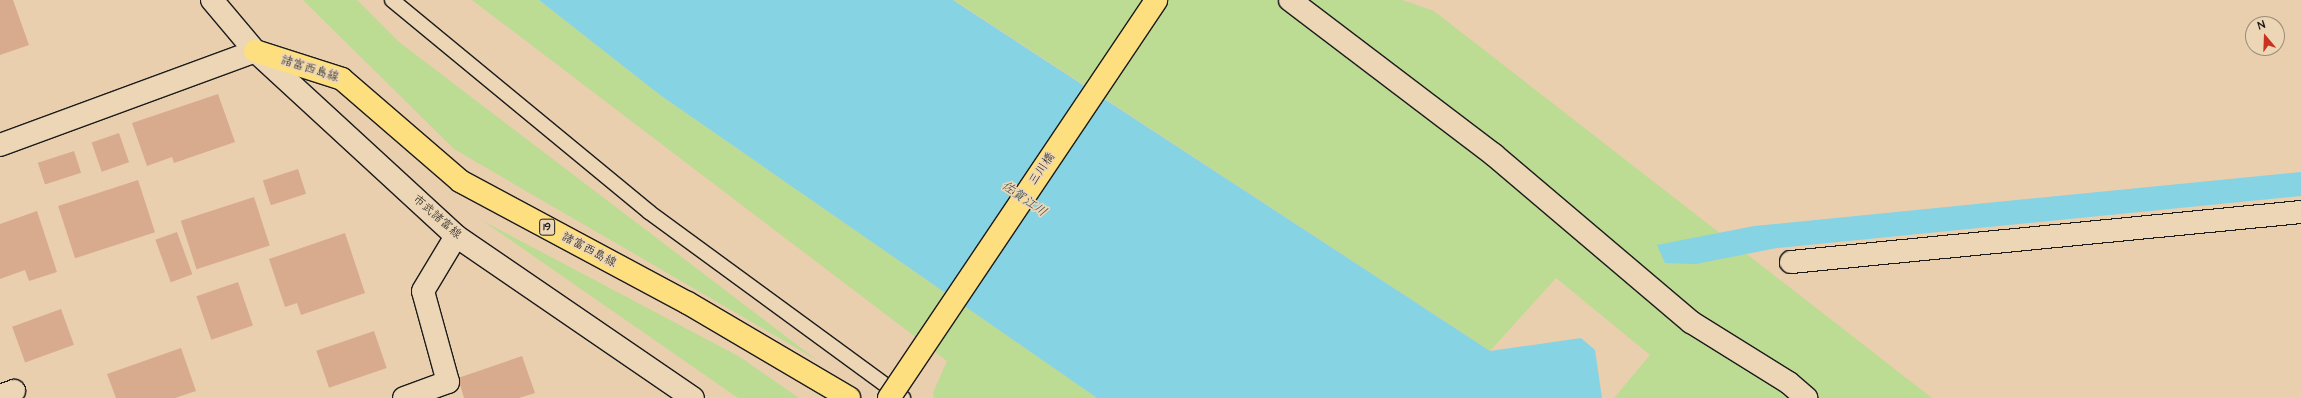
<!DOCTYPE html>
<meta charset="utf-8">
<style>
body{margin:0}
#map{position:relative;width:2301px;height:398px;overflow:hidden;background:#eacfaf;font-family:"Architects Daughter","Klee One",sans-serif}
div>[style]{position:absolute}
.green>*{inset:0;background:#bcdb93}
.water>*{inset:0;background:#86d3e4}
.building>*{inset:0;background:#d8aa8e;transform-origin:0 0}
.roads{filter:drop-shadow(1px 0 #1c1c1c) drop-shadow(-1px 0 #1c1c1c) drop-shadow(0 1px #1c1c1c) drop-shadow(0 -1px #1c1c1c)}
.lane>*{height:14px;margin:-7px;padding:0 7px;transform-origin:7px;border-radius:7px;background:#ecd6b5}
.street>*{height:22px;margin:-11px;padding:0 11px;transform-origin:11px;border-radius:11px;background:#ecd6b5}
.secondary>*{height:22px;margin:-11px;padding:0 11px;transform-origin:11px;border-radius:11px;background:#ecd6b5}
.primary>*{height:22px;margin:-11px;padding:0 11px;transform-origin:11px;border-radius:11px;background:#fedf80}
.bridges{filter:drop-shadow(1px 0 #1c1c1c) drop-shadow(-1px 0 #1c1c1c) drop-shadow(0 1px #1c1c1c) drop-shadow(0 -1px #1c1c1c)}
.primary-bridge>*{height:22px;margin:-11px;padding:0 11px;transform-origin:11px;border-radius:11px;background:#fedf80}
span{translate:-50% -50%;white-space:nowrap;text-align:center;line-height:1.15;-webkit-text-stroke:3.5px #ecd6b5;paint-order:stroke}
.shield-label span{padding:1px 3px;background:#ecd6b5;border:1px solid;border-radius:3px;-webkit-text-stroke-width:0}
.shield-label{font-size:11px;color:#1c1c1c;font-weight:700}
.street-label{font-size:12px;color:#1c1c1c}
.water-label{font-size:13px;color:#364a4e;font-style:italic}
.north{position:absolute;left:2245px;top:16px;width:40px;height:40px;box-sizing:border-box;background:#ecd6b5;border:1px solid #998c78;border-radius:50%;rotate:341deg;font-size:11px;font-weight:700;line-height:16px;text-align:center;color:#1c1c1c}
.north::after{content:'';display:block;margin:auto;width:14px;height:18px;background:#c8321e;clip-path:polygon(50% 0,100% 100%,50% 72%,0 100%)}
</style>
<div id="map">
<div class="green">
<i style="clip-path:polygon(303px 0,357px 0,399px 42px,817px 360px,454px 149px)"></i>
<i style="clip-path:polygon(472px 0,539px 0,660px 95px,1097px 398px,934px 398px,933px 393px,947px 361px)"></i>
<i style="clip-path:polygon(954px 0,1402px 0,1434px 11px,1932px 398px,1614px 398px,1650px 355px,1556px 278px,1490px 351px)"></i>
<i style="clip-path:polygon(483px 221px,740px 357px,799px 398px,738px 398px)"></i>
</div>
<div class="water">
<i style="clip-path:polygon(539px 0,953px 0,1490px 351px,1581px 338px,1595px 350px,1602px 398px,1097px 398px,660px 95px)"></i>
<i style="clip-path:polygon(2301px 172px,2301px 196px,1777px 248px,1696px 264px,1665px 263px,1657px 245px,1754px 226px)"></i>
</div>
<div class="building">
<i style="clip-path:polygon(0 0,13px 0,29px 45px,0 55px)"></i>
<i style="clip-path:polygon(218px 94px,235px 142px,174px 163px,172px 157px,147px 166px,132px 123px)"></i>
<i style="left:119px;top:133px;width:31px;height:29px;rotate:71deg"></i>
<i style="left:74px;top:151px;width:23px;height:38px;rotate:72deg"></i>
<i style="left:298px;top:169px;width:26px;height:37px;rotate:72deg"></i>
<i style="left:138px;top:180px;width:55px;height:84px;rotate:72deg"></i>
<i style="left:254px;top:197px;width:51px;height:77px;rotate:72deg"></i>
<i style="clip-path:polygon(37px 211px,57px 272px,29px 281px,25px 270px,0 279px,0 224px)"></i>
<i style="left:177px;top:232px;width:45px;height:23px;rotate:70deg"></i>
<i style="clip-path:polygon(345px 233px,365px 293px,301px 315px,297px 303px,285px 307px,269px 259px)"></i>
<i style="left:238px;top:282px;width:46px;height:44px;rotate:71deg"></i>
<i style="left:61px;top:309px;width:38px;height:52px;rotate:70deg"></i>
<i style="left:374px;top:331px;width:39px;height:61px;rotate:71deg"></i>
<i style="clip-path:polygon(181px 348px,196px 391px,175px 398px,116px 398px,107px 374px)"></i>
<i style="clip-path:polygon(522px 356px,535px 393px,519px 398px,464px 398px,458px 378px)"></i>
</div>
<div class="roads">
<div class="lane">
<i style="left:392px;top:0;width:333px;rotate:39.5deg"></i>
<i style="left:649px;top:212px;width:315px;rotate:36.2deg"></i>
</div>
<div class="street">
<i style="left:1290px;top:0;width:256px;rotate:37.2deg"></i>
<i style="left:1494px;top:155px;width:258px;rotate:40.3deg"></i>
<i style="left:1691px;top:322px;width:115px;rotate:31.9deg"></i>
<i style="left:1789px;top:383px;width:23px;rotate:41deg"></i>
<i style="left:0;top:145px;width:272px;rotate:-20.2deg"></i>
<i style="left:1791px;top:262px;width:512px;rotate:-5.6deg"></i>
<i style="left:0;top:396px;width:15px;rotate:-20deg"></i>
<i style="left:404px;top:398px;width:47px;rotate:-20deg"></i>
<i style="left:448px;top:382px;width:94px;rotate:-105.4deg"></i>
<i style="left:423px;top:291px;width:64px;rotate:-59deg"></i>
</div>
<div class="secondary">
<i style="left:212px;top:0;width:67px;rotate:49.9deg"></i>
<i style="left:255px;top:51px;width:273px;rotate:42.6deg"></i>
<i style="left:456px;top:236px;width:287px;rotate:34.4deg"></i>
</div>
<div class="primary">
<i style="left:255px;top:51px;width:91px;rotate:17.8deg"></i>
<i style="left:342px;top:79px;width:156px;rotate:40.8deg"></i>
<i style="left:460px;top:181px;width:259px;rotate:28.2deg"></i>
<i style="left:688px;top:303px;width:187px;rotate:30.5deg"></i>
</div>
</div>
<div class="bridges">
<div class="primary-bridge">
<i style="left:889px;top:398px;width:479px;rotate:-56.1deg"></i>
</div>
</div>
<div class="shield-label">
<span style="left:547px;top:227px">19</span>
</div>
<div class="street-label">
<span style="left:310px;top:69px;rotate:18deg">諸富西島線</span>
<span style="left:1042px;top:169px;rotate:-56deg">三川橋</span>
<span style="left:437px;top:217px;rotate:41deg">市武諸富線</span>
<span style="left:589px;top:250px;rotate:28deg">諸富西島線</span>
</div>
<div class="water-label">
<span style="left:1024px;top:199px;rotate:35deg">佐賀江川</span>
</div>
<div class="north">N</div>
</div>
